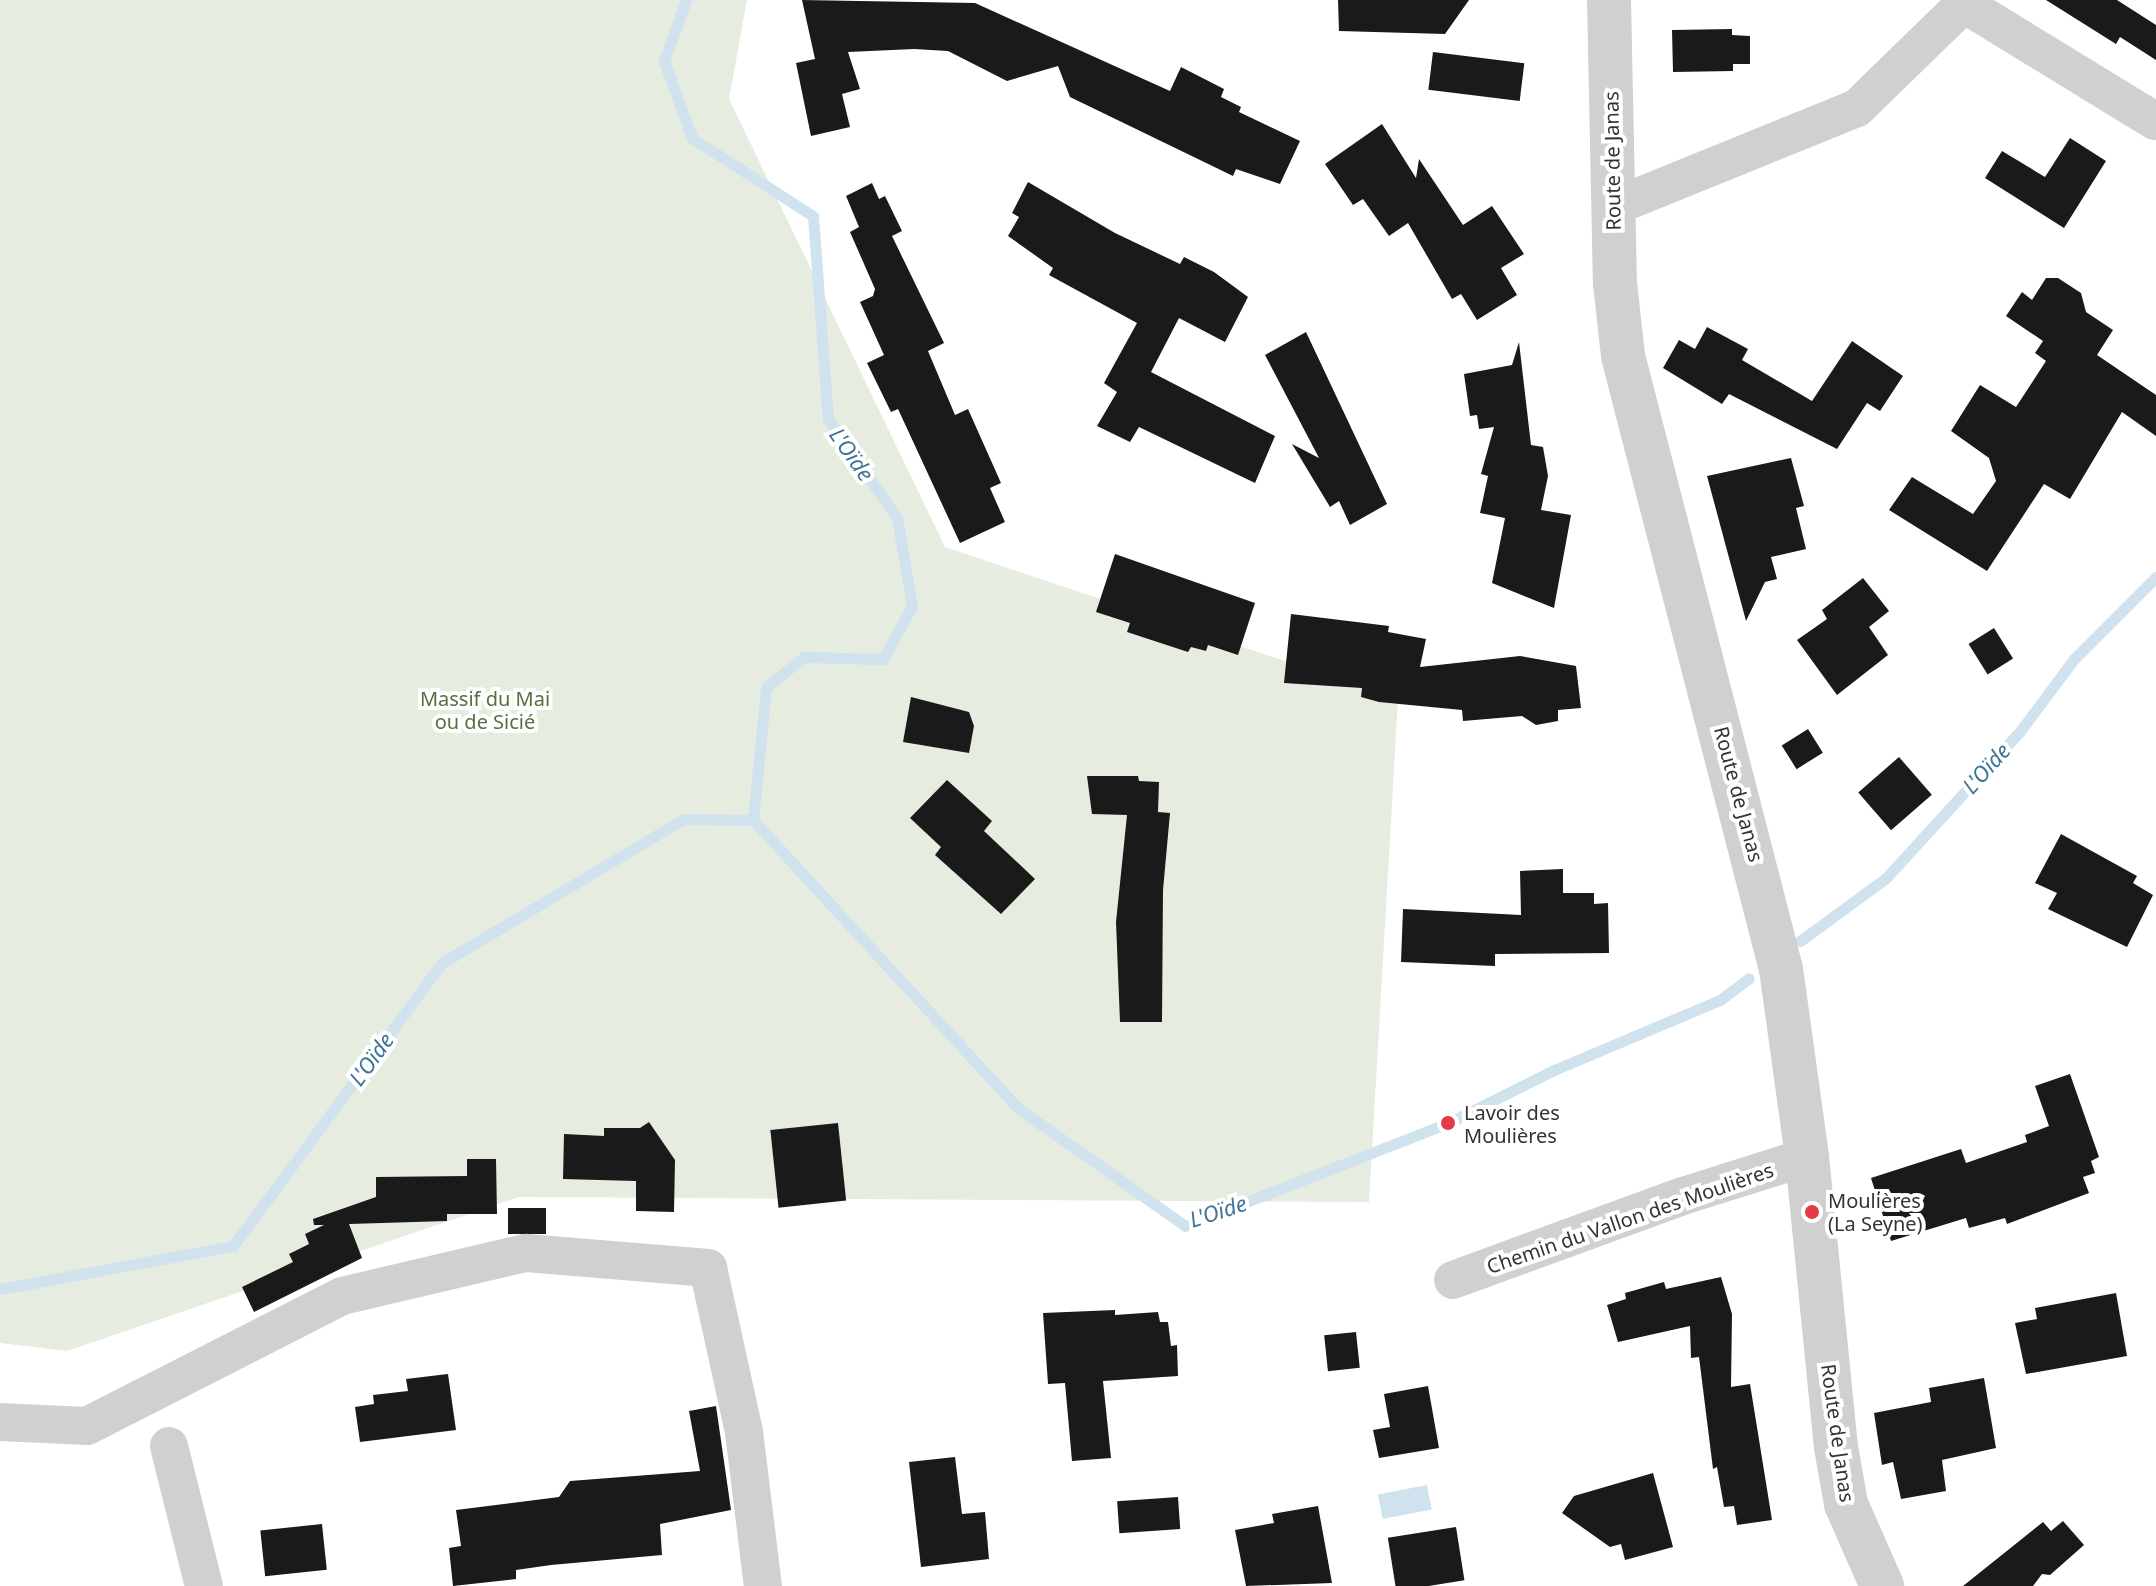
<!DOCTYPE html>
<meta charset="utf-8">
<style>
body{margin:0}
#map{position:relative;width:2156px;height:1586px;overflow:hidden;background:#fff;font-family:"Noto Sans",sans-serif}
div>[style]{position:absolute}
.green>*{inset:0;background:#e6ecdf}
.water>*{inset:0;background:#cfe2ee;transform-origin:0 0}
.stream>*{height:11px;margin:-5.5px;padding:0 5.5px;transform-origin:5.5px;border-radius:5.5px;background:#cfe2ee}
.building>*{inset:0;background:#1a1a1a;transform-origin:0 0}
.minor>*{height:38px;margin:-19px;padding:0 19px;transform-origin:19px;border-radius:19px;background:#d0d0d0}
.tertiary>*{height:44px;margin:-22px;padding:0 22px;transform-origin:22px;border-radius:22px;background:#d0d0d0}
.dots>*{width:22px;height:22px;translate:-50% -50%;box-sizing:border-box;border:4px solid #fff;border-radius:50%}
span{translate:-50% -50%;white-space:nowrap;text-align:center;line-height:1.15;-webkit-text-stroke:8px #fff;paint-order:stroke}
.street-label{font-size:20px;color:#333}
.park-label{font-size:20px;color:#56703f}
.poi-label{font-size:20px;color:#333}
.left{translate:0 -50%;text-align:left}
.water-label{font-size:22px;color:#3f7597;font-style:italic}
</style>
<div id="map">
<div class="green">
<i style="clip-path:polygon(0 0,747px 0,729px 99px,945px 547px,1398px 699px,1369px 1202px,519px 1197px,67px 1351px,0 1343px)"></i>
</div>
<div class="water">
<i style="left:1427px;top:1485px;width:25px;height:50px;rotate:79deg"></i>
</div>
<div class="stream">
<i style="left:686px;top:0;width:65px;rotate:109.8deg"></i>
<i style="left:664px;top:61px;width:82px;rotate:70deg"></i>
<i style="left:692px;top:138px;width:144px;rotate:32.8deg"></i>
<i style="left:813px;top:216px;width:204px;rotate:85.8deg"></i>
<i style="left:828px;top:419px;width:121px;rotate:55.1deg"></i>
<i style="left:897px;top:518px;width:89px;rotate:80.3deg"></i>
<i style="left:912px;top:606px;width:60px;rotate:118.7deg"></i>
<i style="left:883px;top:659px;width:79px;rotate:-178.5deg"></i>
<i style="left:804px;top:657px;width:48px;rotate:141.7deg"></i>
<i style="left:766px;top:687px;width:134px;rotate:95.6deg"></i>
<i style="left:1800px;top:941px;width:107px;rotate:-36.2deg"></i>
<i style="left:1886px;top:878px;width:200px;rotate:-47.6deg"></i>
<i style="left:2021px;top:730px;width:89px;rotate:-53.3deg"></i>
<i style="left:2074px;top:659px;width:116px;rotate:-45deg"></i>
<i style="left:0;top:1289px;width:237px;rotate:-10.5deg"></i>
<i style="left:233px;top:1246px;width:352px;rotate:-53.6deg"></i>
<i style="left:442px;top:963px;width:282px;rotate:-30.8deg"></i>
<i style="left:684px;top:819px;width:69px;rotate:0.8deg"></i>
<i style="left:753px;top:820px;width:391px;rotate:47.4deg"></i>
<i style="left:1018px;top:1108px;width:204px;rotate:35.2deg"></i>
<i style="left:1185px;top:1226px;width:282px;rotate:-21.4deg"></i>
<i style="left:1448px;top:1123px;width:119px;rotate:-26.6deg"></i>
<i style="left:1554px;top:1070px;width:180px;rotate:-22.9deg"></i>
<i style="left:1720px;top:1000px;width:36px;rotate:-37deg"></i>
</div>
<div class="building">
<i style="clip-path:polygon(802px 0,975px 3px,1170px 91px,1181px 67px,1224px 89px,1221px 97px,1241px 107px,1239px 112px,1300px 141px,1280px 184px,1236px 169px,1233px 176px,1070px 97px,1058px 66px,1007px 81px,948px 51px,914px 49px,848px 52px,860px 89px,842px 94px,850px 127px,811px 136px,796px 63px,815px 59px)"></i>
<i style="clip-path:polygon(1338px 0,1469px 0,1445px 34px,1339px 31px)"></i>
<i style="clip-path:polygon(2046px 0,2117px 0,2156px 25px,2156px 60px,2120px 37px,2116px 44px)"></i>
<i style="clip-path:polygon(1732px 29px,1732px 35px,1750px 36px,1750px 64px,1733px 64px,1733px 71px,1673px 72px,1672px 30px)"></i>
<i style="left:1433px;top:52px;width:92px;height:38px;rotate:7deg"></i>
<i style="clip-path:polygon(1382px 124px,1416px 178px,1419px 159px,1463px 225px,1492px 206px,1524px 254px,1501px 268px,1517px 295px,1477px 320px,1461px 294px,1452px 299px,1408px 223px,1389px 236px,1363px 199px,1353px 205px,1325px 164px)"></i>
<i style="clip-path:polygon(2070px 138px,2106px 161px,2064px 228px,1985px 178px,2002px 151px,2045px 177px)"></i>
<i style="clip-path:polygon(1028px 182px,1115px 233px,1180px 264px,1184px 257px,1214px 272px,1248px 297px,1225px 342px,1179px 318px,1151px 372px,1275px 436px,1255px 483px,1139px 427px,1130px 442px,1097px 426px,1117px 392px,1104px 383px,1137px 323px,1049px 275px,1053px 268px,1008px 236px,1019px 217px,1012px 213px)"></i>
<i style="clip-path:polygon(872px 183px,879px 199px,885px 196px,902px 231px,892px 236px,944px 343px,928px 351px,955px 415px,968px 409px,1001px 483px,990px 488px,1005px 522px,960px 543px,898px 409px,891px 412px,867px 363px,884px 355px,860px 302px,873px 296px,875px 289px,850px 232px,859px 227px,846px 196px)"></i>
<i style="clip-path:polygon(2046px 278px,2058px 278px,2081px 293px,2086px 312px,2113px 330px,2097px 355px,2156px 395px,2156px 436px,2122px 412px,2070px 499px,2044px 484px,1987px 571px,1889px 510px,1912px 477px,1973px 514px,1996px 481px,1989px 458px,1951px 431px,1980px 385px,2016px 407px,2046px 361px,2035px 353px,2043px 341px,2006px 316px,2022px 292px,2032px 300px)"></i>
<i style="clip-path:polygon(1707px 327px,1748px 349px,1742px 360px,1812px 401px,1852px 341px,1903px 376px,1880px 411px,1867px 403px,1837px 449px,1729px 394px,1722px 404px,1663px 368px,1679px 340px,1695px 349px)"></i>
<i style="clip-path:polygon(1306px 332px,1387px 504px,1350px 525px,1339px 501px,1330px 507px,1292px 444px,1319px 458px,1265px 355px)"></i>
<i style="clip-path:polygon(1519px 342px,1531px 445px,1543px 447px,1548px 476px,1541px 510px,1571px 515px,1554px 608px,1492px 583px,1505px 518px,1480px 513px,1488px 476px,1481px 474px,1494px 427px,1479px 429px,1477px 415px,1470px 416px,1464px 374px,1512px 365px)"></i>
<i style="clip-path:polygon(1791px 458px,1804px 506px,1796px 508px,1806px 549px,1771px 557px,1777px 579px,1765px 582px,1746px 621px,1707px 476px)"></i>
<i style="clip-path:polygon(1115px 554px,1255px 603px,1238px 655px,1208px 645px,1206px 651px,1191px 647px,1188px 652px,1127px 632px,1130px 623px,1096px 612px)"></i>
<i style="clip-path:polygon(1863px 578px,1889px 611px,1869px 627px,1888px 655px,1837px 695px,1797px 640px,1827px 619px,1822px 610px)"></i>
<i style="clip-path:polygon(1291px 614px,1389px 626px,1388px 632px,1426px 639px,1420px 667px,1520px 656px,1576px 666px,1581px 708px,1558px 710px,1558px 721px,1536px 725px,1522px 716px,1463px 721px,1462px 710px,1379px 702px,1361px 697px,1362px 688px,1284px 683px)"></i>
<i style="left:1994px;top:628px;width:36px;height:30px;rotate:58deg"></i>
<i style="clip-path:polygon(911px 697px,969px 712px,974px 726px,969px 753px,903px 742px)"></i>
<i style="left:1808px;top:729px;width:28px;height:31px;rotate:58deg"></i>
<i style="left:1899px;top:757px;width:50px;height:54px;rotate:49deg"></i>
<i style="clip-path:polygon(1087px 776px,1138px 776px,1139px 781px,1159px 782px,1158px 812px,1170px 813px,1163px 890px,1162px 1022px,1120px 1022px,1116px 922px,1127px 815px,1092px 814px)"></i>
<i style="clip-path:polygon(947px 780px,992px 821px,984px 831px,1035px 879px,1001px 914px,935px 855px,941px 847px,910px 818px)"></i>
<i style="clip-path:polygon(2061px 834px,2137px 876px,2133px 883px,2153px 895px,2127px 947px,2048px 909px,2057px 893px,2035px 883px)"></i>
<i style="clip-path:polygon(1563px 869px,1563px 893px,1594px 893px,1594px 904px,1608px 903px,1609px 953px,1495px 954px,1495px 966px,1401px 962px,1403px 909px,1521px 915px,1520px 871px)"></i>
<i style="clip-path:polygon(2070px 1074px,2099px 1157px,2091px 1161px,2095px 1173px,2083px 1177px,2089px 1193px,2007px 1224px,2005px 1218px,1969px 1228px,1966px 1218px,1891px 1241px,1871px 1178px,1961px 1149px,1966px 1163px,2027px 1142px,2025px 1135px,2049px 1126px,2035px 1086px)"></i>
<i style="clip-path:polygon(649px 1122px,675px 1160px,674px 1212px,636px 1211px,636px 1181px,563px 1179px,564px 1134px,604px 1136px,604px 1128px,640px 1128px)"></i>
<i style="left:838px;top:1123px;width:78px;height:68px;rotate:84deg"></i>
<i style="clip-path:polygon(467px 1159px,496px 1159px,497px 1214px,447px 1214px,447px 1221px,349px 1224px,362px 1258px,254px 1312px,242px 1287px,293px 1262px,289px 1254px,309px 1244px,305px 1234px,324px 1225px,314px 1225px,313px 1219px,376px 1197px,376px 1177px,467px 1176px)"></i>
<i style="left:508px;top:1208px;width:38px;height:26px"></i>
<i style="clip-path:polygon(1721px 1277px,1732px 1314px,1731px 1387px,1750px 1384px,1772px 1520px,1737px 1525px,1734px 1506px,1724px 1507px,1717px 1467px,1713px 1469px,1699px 1357px,1691px 1358px,1690px 1326px,1618px 1342px,1607px 1305px,1626px 1299px,1625px 1293px,1664px 1282px,1666px 1289px)"></i>
<i style="clip-path:polygon(2116px 1293px,2127px 1356px,2026px 1374px,2015px 1323px,2037px 1319px,2035px 1308px)"></i>
<i style="clip-path:polygon(1115px 1310px,1115px 1315px,1158px 1312px,1160px 1322px,1168px 1322px,1171px 1346px,1177px 1345px,1178px 1376px,1103px 1381px,1111px 1458px,1072px 1461px,1065px 1383px,1048px 1384px,1043px 1313px)"></i>
<i style="left:1356px;top:1332px;width:36px;height:32px;rotate:84deg"></i>
<i style="clip-path:polygon(448px 1374px,456px 1430px,360px 1442px,355px 1407px,374px 1404px,373px 1395px,408px 1391px,406px 1379px)"></i>
<i style="clip-path:polygon(1984px 1378px,1996px 1448px,1942px 1460px,1946px 1491px,1901px 1499px,1893px 1462px,1882px 1465px,1874px 1413px,1931px 1402px,1929px 1388px)"></i>
<i style="clip-path:polygon(1428px 1386px,1439px 1448px,1379px 1458px,1373px 1430px,1390px 1427px,1384px 1394px)"></i>
<i style="clip-path:polygon(716px 1406px,731px 1510px,660px 1524px,662px 1555px,551px 1565px,516px 1570px,516px 1579px,453px 1586px,449px 1548px,461px 1546px,456px 1510px,559px 1497px,570px 1481px,700px 1471px,689px 1411px)"></i>
<i style="clip-path:polygon(955px 1457px,962px 1514px,985px 1512px,989px 1559px,921px 1567px,909px 1462px)"></i>
<i style="clip-path:polygon(1653px 1473px,1673px 1547px,1625px 1560px,1621px 1544px,1610px 1547px,1562px 1513px,1574px 1496px)"></i>
<i style="left:1178px;top:1497px;width:32px;height:61px;rotate:86deg"></i>
<i style="clip-path:polygon(1318px 1506px,1332px 1583px,1246px 1586px,1235px 1530px,1274px 1523px,1272px 1514px)"></i>
<i style="clip-path:polygon(2063px 1521px,2084px 1545px,2050px 1575px,2042px 1574px,2033px 1586px,1963px 1586px,2043px 1522px,2051px 1531px)"></i>
<i style="left:322px;top:1524px;width:46px;height:62px;rotate:84deg"></i>
<i style="left:1456px;top:1527px;width:54px;height:69px;rotate:81deg"></i>
</div>
<div class="minor">
<i style="left:1964px;top:4px;width:224px;rotate:31.5deg"></i>
<i style="left:1613px;top:207px;width:263px;rotate:-22.1deg"></i>
<i style="left:1857px;top:108px;width:155px;rotate:-44.2deg"></i>
<i style="left:1453px;top:1280px;width:245px;rotate:-20.1deg"></i>
<i style="left:1683px;top:1196px;width:130px;rotate:-17.5deg"></i>
<i style="left:0;top:1422px;width:87px;rotate:2.6deg"></i>
<i style="left:87px;top:1426px;width:286px;rotate:-27deg"></i>
<i style="left:342px;top:1296px;width:189px;rotate:-13.2deg"></i>
<i style="left:526px;top:1253px;width:183px;rotate:4.7deg"></i>
<i style="left:708px;top:1268px;width:168px;rotate:77.6deg"></i>
<i style="left:744px;top:1432px;width:155px;rotate:83deg"></i>
<i style="left:169px;top:1446px;width:144px;rotate:76deg"></i>
</div>
<div class="tertiary">
<i style="left:1609px;top:0;width:283px;rotate:88.8deg"></i>
<i style="left:1615px;top:283px;width:73px;rotate:83.7deg"></i>
<i style="left:1623px;top:356px;width:633px;rotate:75.55deg"></i>
<i style="left:1781px;top:969px;width:190px;rotate:82.1deg"></i>
<i style="left:1807px;top:1157px;width:291px;rotate:84.3deg"></i>
<i style="left:1836px;top:1447px;width:58px;rotate:80deg"></i>
<i style="left:1846px;top:1504px;width:90px;rotate:66.3deg"></i>
</div>
<div class="dots">
<i style="left:1448px;top:1123px;background:#e63946"></i>
<i style="left:1812px;top:1212px;background:#e63946"></i>
</div>
<div class="street-label">
<span style="left:1612px;top:161px;rotate:-91deg">Route de Janas</span>
<span style="left:1739px;top:794px;rotate:75deg">Route de Janas</span>
<span style="left:1630px;top:1218px;rotate:-19deg">Chemin du Vallon des Moulières</span>
<span style="left:1838px;top:1433px;rotate:82deg">Route de Janas</span>
</div>
<div class="park-label">
<span style="left:485px;top:710px">Massif du Mai<br>ou de Sicié</span>
</div>
<div class="poi-label">
<span class="left" style="left:1464px;top:1124px">Lavoir des<br>Moulières</span>
<span class="left" style="left:1828px;top:1212px">Moulières<br>(La Seyne)</span>
</div>
<div class="water-label">
<span style="left:852px;top:454px;rotate:55deg">L'Oïde</span>
<span style="left:1986px;top:768px;rotate:-48deg">L'Oïde</span>
<span style="left:371px;top:1059px;rotate:-54deg">L'Oïde</span>
<span style="left:1218px;top:1211px;rotate:-18deg">L'Oïde</span>
</div>
</div>
